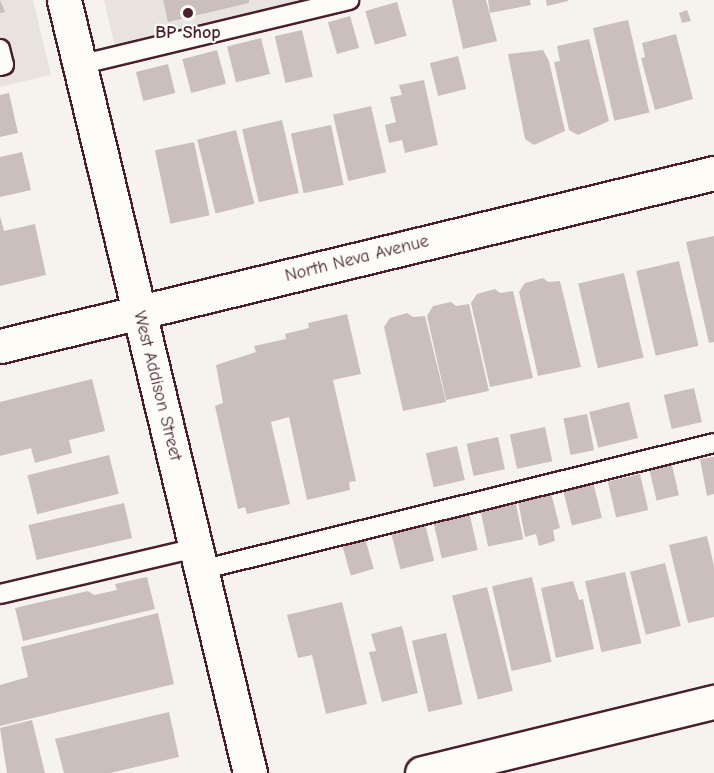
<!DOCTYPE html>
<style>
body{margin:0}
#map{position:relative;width:714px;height:773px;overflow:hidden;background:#f6f3ef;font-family:"Comic Neue",sans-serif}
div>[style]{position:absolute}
.built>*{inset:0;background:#e9e3e0}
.building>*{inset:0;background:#cbbfbe;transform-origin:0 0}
.roads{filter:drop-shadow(2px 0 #4a1f2b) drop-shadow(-2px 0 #4a1f2b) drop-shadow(0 2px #4a1f2b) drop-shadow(0 -2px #4a1f2b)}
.lane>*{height:18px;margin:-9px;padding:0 9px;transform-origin:9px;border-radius:9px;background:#fdfcf7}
.street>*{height:33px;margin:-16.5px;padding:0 16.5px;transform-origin:16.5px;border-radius:16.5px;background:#fdfcf7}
.secondary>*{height:33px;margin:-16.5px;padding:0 16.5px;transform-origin:16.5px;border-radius:16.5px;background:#fdfcf7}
.dots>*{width:16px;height:16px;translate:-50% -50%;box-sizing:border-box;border:3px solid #fdfcf7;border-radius:50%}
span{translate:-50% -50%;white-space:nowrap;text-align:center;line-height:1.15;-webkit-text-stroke:4.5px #fdfcf7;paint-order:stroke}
.poi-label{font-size:18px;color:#4a1f2b;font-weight:700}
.street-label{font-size:18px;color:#4a1f2b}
</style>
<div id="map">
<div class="built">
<i style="clip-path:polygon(0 0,33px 0,51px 75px,0 87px)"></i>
<i style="clip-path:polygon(104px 0,314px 0,115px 48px)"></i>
</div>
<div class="building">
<i style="clip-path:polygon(0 0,5px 12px,0 13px)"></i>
<i style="clip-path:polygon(163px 0,249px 0,249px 3px,168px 22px)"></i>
<i style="clip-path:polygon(452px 0,486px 0,497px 41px,463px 49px)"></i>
<i style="clip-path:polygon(488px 0,530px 0,531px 5px,490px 13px)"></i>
<i style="clip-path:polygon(546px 0,568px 0,568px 1px,547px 6px)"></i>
<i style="left:397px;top:2px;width:35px;height:33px;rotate:74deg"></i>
<i style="clip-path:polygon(687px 10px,691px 21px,682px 23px,679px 13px)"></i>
<i style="left:350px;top:16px;width:33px;height:23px;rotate:74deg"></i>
<i style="left:628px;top:20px;width:95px;height:36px;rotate:77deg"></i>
<i style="left:302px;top:30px;width:48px;height:28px;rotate:77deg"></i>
<i style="clip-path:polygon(676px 34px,693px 99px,655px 110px,641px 58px,645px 57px,642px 43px)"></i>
<i style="left:261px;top:38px;width:37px;height:35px;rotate:76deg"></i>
<i style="clip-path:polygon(589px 39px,609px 121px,578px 135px,569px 130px,554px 62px,560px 61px,557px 46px)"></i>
<i style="left:217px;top:50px;width:35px;height:36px;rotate:75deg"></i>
<i style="clip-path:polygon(543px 50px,549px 61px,565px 131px,534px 145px,525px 139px,508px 54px)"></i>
<i style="left:458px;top:56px;width:34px;height:29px;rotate:76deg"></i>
<i style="left:168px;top:64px;width:30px;height:33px;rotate:76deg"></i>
<i style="clip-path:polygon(424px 80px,438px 145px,405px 153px,402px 140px,389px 143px,385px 125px,396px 122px,390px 97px,402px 95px,399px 85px)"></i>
<i style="clip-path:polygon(9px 93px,18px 133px,0 137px,0 95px)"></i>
<i style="left:371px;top:106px;width:68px;height:39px;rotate:77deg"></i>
<i style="left:282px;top:120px;width:75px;height:41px;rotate:77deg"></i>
<i style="left:331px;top:125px;width:61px;height:41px;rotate:78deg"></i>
<i style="left:236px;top:130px;width:76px;height:40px;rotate:76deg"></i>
<i style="left:194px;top:142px;width:75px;height:40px;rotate:78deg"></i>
<i style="clip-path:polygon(22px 152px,31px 190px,0 197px,0 157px)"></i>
<i style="clip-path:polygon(0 216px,4px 231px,35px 224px,46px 275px,0 286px)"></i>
<i style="clip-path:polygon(714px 236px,714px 342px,709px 343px,686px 242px)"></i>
<i style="left:679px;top:261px;width:87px;height:44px;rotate:77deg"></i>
<i style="left:624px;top:273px;width:87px;height:47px;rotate:77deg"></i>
<i style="clip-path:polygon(543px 278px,548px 282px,560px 281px,581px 367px,538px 376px,519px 292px,525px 283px)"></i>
<i style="clip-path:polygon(495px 289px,500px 293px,513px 291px,533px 378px,490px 387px,471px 303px,477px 294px)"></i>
<i style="clip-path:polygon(451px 302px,456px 306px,469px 304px,489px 391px,446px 400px,427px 316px,433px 306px)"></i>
<i style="clip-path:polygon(407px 313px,413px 317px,425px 316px,446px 402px,403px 411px,384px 327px,390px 318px)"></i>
<i style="clip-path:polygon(347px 314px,361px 374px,333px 380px,356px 481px,349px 482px,350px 490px,307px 500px,289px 417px,271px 422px,290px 504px,247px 514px,245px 507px,238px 509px,215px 406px,223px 403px,216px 365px,256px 352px,254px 346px,286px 339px,285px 334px,309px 328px,308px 323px)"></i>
<i style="clip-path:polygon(92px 379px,105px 431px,69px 440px,72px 453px,35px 463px,31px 448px,0 456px,0 402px)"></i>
<i style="left:694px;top:388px;width:35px;height:31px;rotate:77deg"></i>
<i style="left:629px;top:402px;width:37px;height:41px;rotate:76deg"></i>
<i style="left:587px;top:414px;width:37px;height:24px;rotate:79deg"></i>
<i style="left:545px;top:427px;width:35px;height:36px;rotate:78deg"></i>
<i style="left:498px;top:437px;width:33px;height:32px;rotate:78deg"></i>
<i style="left:457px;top:446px;width:35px;height:32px;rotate:77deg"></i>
<i style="left:109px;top:455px;width:40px;height:84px;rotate:76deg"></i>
<i style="clip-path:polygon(714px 457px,714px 494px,707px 496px,700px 459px)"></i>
<i style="left:672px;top:465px;width:31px;height:23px;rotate:77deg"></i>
<i style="left:640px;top:474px;width:37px;height:33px;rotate:77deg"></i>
<i style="left:593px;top:482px;width:37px;height:31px;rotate:76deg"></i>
<i style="clip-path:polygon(551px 493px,560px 528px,553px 530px,555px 541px,539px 546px,536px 534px,525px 537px,518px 501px)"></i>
<i style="left:515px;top:500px;width:40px;height:36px;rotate:78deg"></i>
<i style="left:124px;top:503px;width:36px;height:98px;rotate:77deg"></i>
<i style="left:469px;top:512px;width:39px;height:37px;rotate:77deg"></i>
<i style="left:425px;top:524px;width:38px;height:35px;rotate:76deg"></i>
<i style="clip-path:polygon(707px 536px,714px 566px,714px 617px,688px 623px,669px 545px)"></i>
<i style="left:365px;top:538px;width:32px;height:24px;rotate:74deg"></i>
<i style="left:665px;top:563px;width:65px;height:36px;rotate:76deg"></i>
<i style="left:625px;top:572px;width:73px;height:41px;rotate:77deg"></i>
<i style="clip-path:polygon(147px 577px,155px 609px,23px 641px,15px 608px,88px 591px,94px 595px,117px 590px,115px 584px)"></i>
<i style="left:532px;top:577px;width:87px;height:41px;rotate:77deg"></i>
<i style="clip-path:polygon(573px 581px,579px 600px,583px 599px,594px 649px,556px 658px,541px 588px)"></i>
<i style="left:487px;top:587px;width:107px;height:36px;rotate:76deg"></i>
<i style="clip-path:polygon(342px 602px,367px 704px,326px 714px,312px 655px,298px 658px,287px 615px)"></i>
<i style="clip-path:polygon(158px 613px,174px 684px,0 726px,0 685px,28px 677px,21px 647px)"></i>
<i style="clip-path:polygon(402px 626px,418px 693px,382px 702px,369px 652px,376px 651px,371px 634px)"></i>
<i style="left:446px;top:633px;width:73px;height:35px;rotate:77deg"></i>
<i style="clip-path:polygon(169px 712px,179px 757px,110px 773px,64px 773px,55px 739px)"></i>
<i style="clip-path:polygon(32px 720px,45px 773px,7px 773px,0 728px)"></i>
</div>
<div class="roads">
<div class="lane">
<i style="left:0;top:49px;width:16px;rotate:76deg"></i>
<i style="left:4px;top:65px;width:4px;rotate:166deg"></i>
<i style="left:79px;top:65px;width:278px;rotate:-13.5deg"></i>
<i style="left:201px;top:570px;width:528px;rotate:-13.9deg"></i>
<i style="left:0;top:594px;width:201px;rotate:-13.2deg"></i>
</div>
<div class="street">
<i style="left:0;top:346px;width:735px;rotate:-13.62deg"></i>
<i style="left:422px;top:773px;width:301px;rotate:-13.7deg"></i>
</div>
<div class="secondary">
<i style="left:64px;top:0;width:795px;rotate:76.47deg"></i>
</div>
</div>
<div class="dots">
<i style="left:188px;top:13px;background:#4a1f2b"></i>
</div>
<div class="poi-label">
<span style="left:188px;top:33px">BP Shop</span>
</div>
<div class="street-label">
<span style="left:357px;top:259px;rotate:-14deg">North Neva Avenue</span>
<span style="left:157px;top:386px;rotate:76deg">West Addison Street</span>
</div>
</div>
